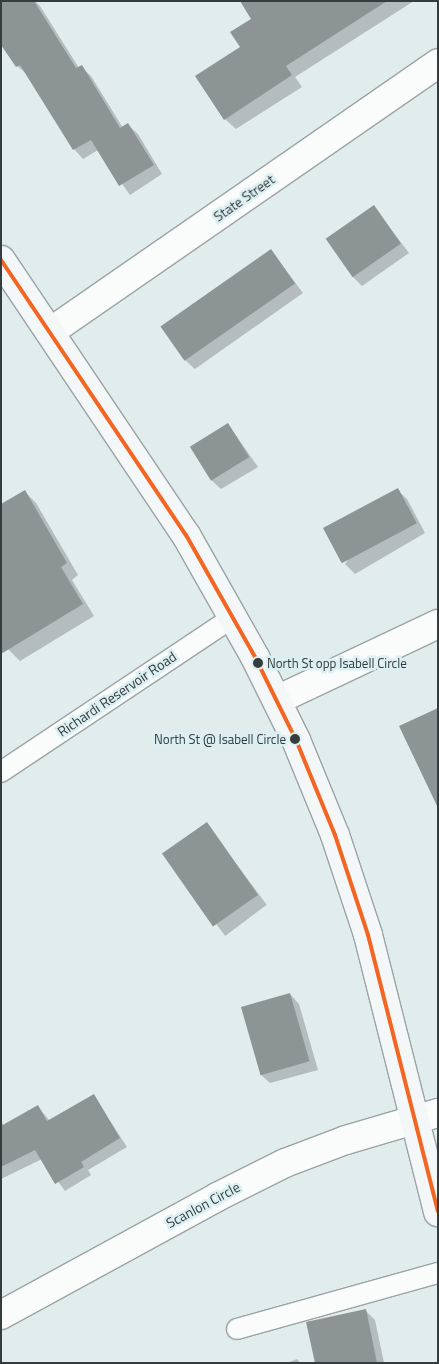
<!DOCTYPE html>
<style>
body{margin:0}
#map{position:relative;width:439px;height:1364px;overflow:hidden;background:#e1eced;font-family:"Titillium Web",sans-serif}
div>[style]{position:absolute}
.shadow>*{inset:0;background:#0003;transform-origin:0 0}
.building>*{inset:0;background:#8d9594;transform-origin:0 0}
.roads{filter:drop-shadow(1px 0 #9ba3a4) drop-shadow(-1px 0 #9ba3a4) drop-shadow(0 1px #9ba3a4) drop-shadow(0 -1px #9ba3a4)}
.service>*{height:20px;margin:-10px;padding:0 10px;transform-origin:10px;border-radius:10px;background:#fafcfc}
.minor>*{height:28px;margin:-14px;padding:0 14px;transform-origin:14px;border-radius:14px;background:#fafcfc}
.secondary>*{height:28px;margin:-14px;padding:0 14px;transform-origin:14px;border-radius:14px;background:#f4f7f8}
.bus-1>*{height:4px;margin:-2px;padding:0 2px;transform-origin:2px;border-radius:2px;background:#f26522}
.dots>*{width:14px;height:14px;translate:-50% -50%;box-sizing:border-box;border:2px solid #dceff2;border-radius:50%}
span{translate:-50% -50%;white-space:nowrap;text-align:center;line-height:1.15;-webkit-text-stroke:5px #dceff2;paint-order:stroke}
.bus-label{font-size:13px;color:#353c3d}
.left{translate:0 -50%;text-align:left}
.right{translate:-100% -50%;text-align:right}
.street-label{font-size:14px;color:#353c3d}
.frame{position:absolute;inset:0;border:2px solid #353c3d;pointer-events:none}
</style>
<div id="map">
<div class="shadow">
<i style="clip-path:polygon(1px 1px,35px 1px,40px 6px,79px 68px,81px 67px,91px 76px,123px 128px,128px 125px,138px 134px,162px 174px,130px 195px,98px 150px,83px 159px,74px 149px,28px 75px,17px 66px)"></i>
<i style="clip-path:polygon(261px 1px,414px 1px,295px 77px,302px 87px,236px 129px,225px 119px,242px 48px)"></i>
<i style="clip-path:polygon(374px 207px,409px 253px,362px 286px,353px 277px)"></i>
<i style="clip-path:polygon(271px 250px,303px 293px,195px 369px,185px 360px)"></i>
<i style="clip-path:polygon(228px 424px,258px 467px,221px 489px,211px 480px)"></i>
<i style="clip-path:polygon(397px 490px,407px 499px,425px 533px,355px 574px,345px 564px)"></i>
<i style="clip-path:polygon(25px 492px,36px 503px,78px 575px,72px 580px,94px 616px,20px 661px,8px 649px)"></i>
<i style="left:206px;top:824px;width:101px;height:52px;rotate:53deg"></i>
<i style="clip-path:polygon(290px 994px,299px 1004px,318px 1070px,270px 1083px,260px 1074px)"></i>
<i style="clip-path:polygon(94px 1096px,127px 1147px,88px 1170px,91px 1175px,65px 1191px,42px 1159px,1px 1179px,1px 1122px,5px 1126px,38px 1107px,50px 1121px)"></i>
<i style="clip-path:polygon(366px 1311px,375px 1320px,384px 1363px,316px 1363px)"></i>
<i style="clip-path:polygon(297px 1359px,300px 1363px,287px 1363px)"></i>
</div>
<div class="building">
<i style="clip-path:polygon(1px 1px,34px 1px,76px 68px,82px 65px,120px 128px,128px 123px,154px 165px,119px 186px,91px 140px,73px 150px,20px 65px,16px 67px,1px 45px)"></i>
<i style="clip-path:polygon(240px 1px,387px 1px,286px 66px,292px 75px,224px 120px,195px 76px,240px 47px,230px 32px,251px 19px)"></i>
<i style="left:374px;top:205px;width:47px;height:59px;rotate:55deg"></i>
<i style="left:271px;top:249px;width:42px;height:135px;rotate:55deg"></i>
<i style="left:228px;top:423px;width:40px;height:45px;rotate:58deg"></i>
<i style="left:398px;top:488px;width:40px;height:85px;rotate:62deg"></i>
<i style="clip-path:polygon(25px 490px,67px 563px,61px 567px,83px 604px,1px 654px,1px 504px)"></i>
<i style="clip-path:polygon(438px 708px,438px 808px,399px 726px)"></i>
<i style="left:207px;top:822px;width:89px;height:55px;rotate:55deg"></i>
<i style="left:290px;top:993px;width:71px;height:51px;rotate:74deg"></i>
<i style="clip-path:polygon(94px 1094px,120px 1138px,81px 1162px,84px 1167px,55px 1184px,35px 1150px,1px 1167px,1px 1126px,38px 1105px,47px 1121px)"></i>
<i style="clip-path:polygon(366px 1309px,377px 1363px,315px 1363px,306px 1322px)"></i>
</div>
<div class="roads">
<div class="service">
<i style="left:1px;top:772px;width:279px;rotate:-33.7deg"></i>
<i style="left:237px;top:1329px;width:209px;rotate:-15.6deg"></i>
</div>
<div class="minor">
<i style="left:50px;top:332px;width:472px;rotate:-34.7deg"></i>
<i style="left:277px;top:700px;width:178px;rotate:-25.3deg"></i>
<i style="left:1px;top:1315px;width:246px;rotate:-28.6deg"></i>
<i style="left:217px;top:1197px;width:76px;rotate:-26.6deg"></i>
<i style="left:285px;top:1163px;width:65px;rotate:-20.7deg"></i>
<i style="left:346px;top:1140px;width:96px;rotate:-16.4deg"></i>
</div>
<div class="secondary">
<i style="left:1px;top:260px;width:331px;rotate:56.1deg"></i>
<i style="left:186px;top:535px;width:140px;rotate:60.5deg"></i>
<i style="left:255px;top:657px;width:93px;rotate:63.7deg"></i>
<i style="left:296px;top:740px;width:103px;rotate:67.7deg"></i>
<i style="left:335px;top:835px;width:105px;rotate:71.7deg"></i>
<i style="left:368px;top:935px;width:286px;rotate:75.8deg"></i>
</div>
</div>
<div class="bus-1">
<i style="left:1px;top:260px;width:331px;rotate:56.1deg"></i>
<i style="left:186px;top:535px;width:140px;rotate:60.5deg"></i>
<i style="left:255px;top:657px;width:93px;rotate:63.7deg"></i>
<i style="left:296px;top:740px;width:103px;rotate:67.7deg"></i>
<i style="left:335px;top:835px;width:105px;rotate:71.7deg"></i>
<i style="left:368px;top:935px;width:285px;rotate:75.8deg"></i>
</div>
<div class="dots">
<i style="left:258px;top:663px;background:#353c3d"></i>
<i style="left:295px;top:739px;background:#353c3d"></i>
</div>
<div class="bus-label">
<span class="left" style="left:267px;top:663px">North St opp Isabell Circle</span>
<span class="right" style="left:286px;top:739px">North St @ Isabell Circle</span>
</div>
<div class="street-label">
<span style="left:244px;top:198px;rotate:-35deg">State Street</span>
<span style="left:117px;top:694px;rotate:-34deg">Richardi Reservoir Road</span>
<span style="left:203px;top:1205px;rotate:-28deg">Scanlon Circle</span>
</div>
<div class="frame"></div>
</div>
